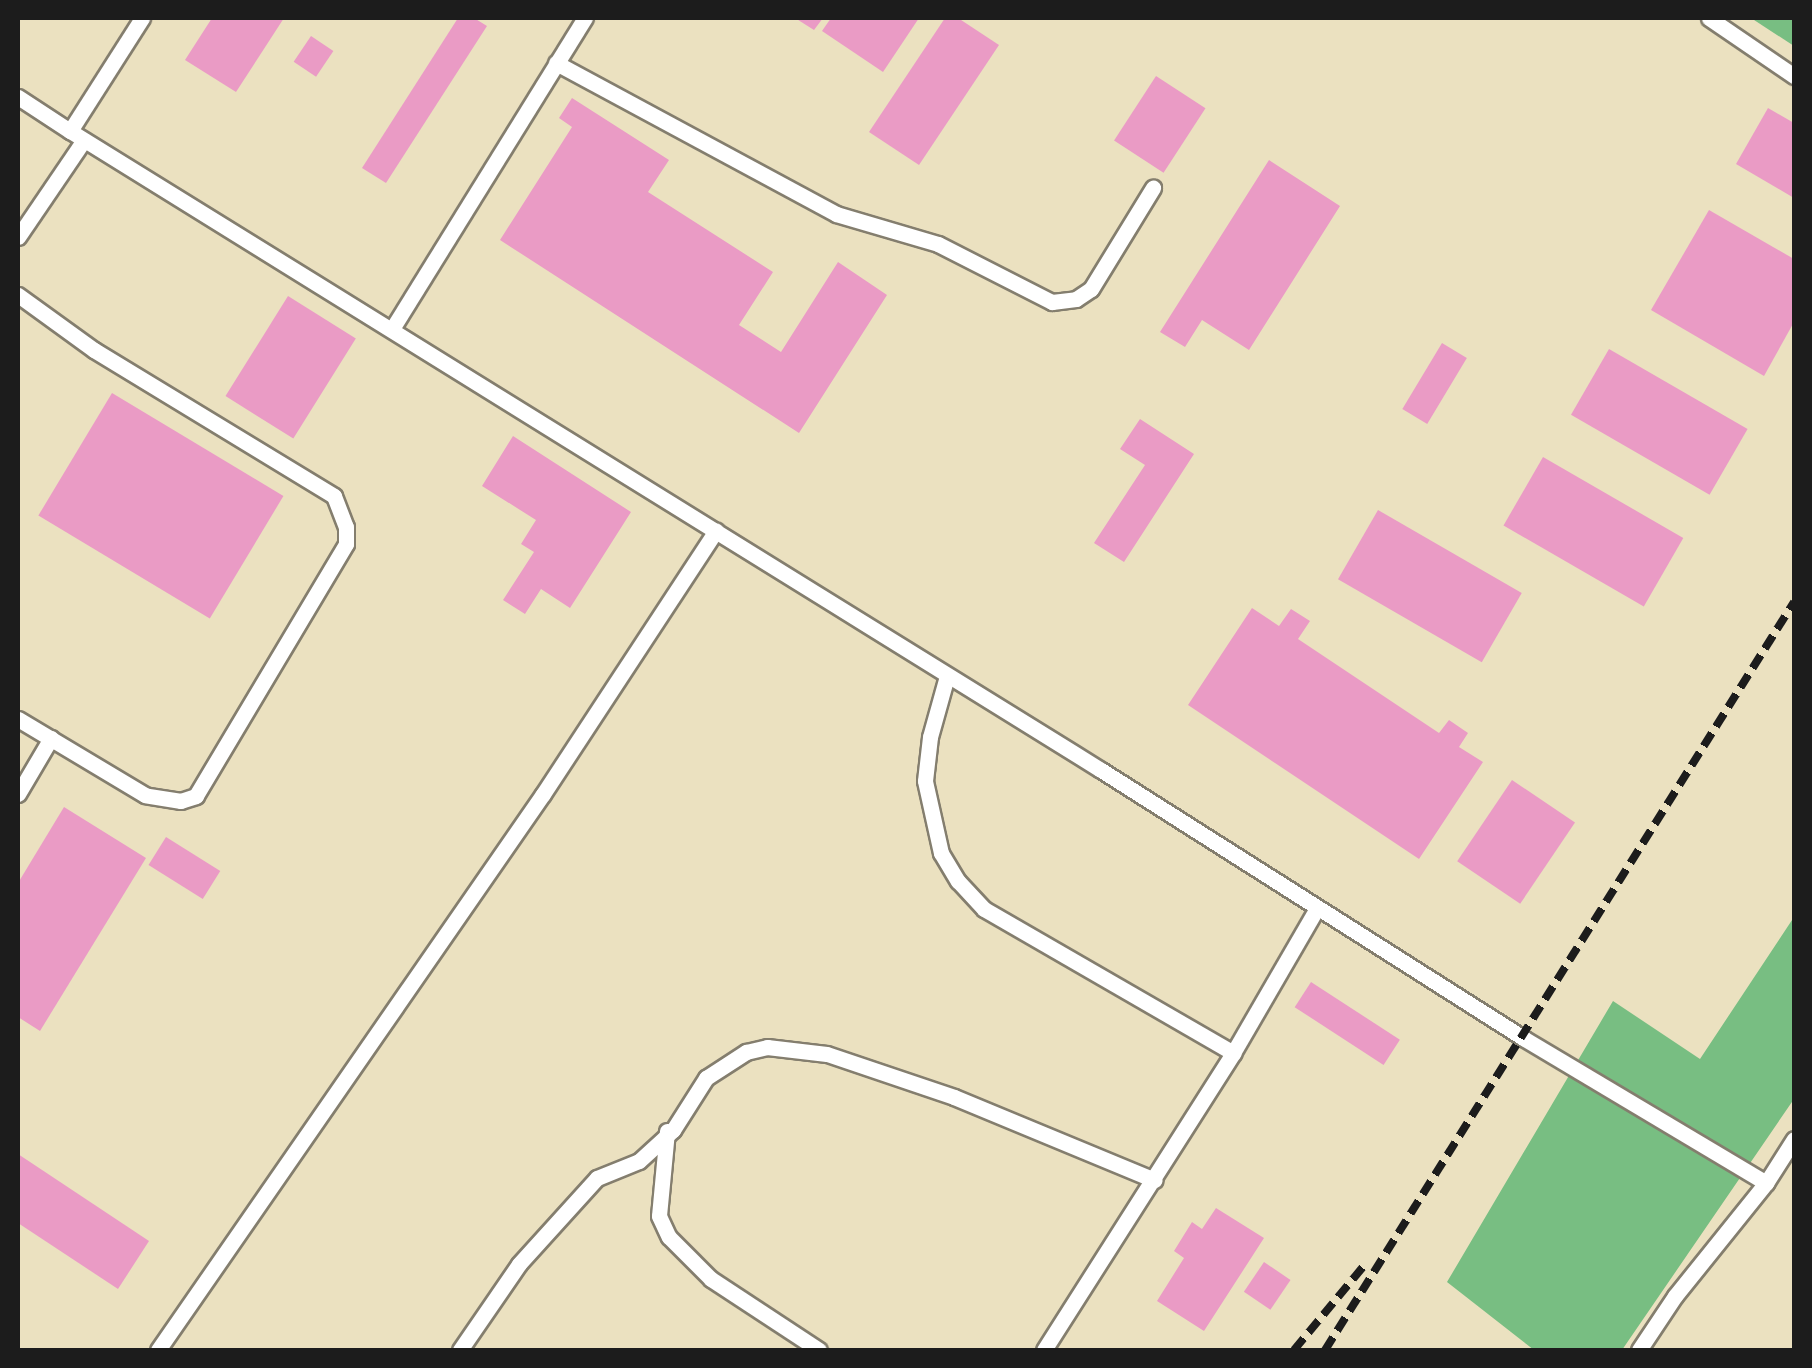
<!DOCTYPE html>
<style>
body{margin:0}
#map{position:relative;width:1812px;height:1368px;overflow:hidden;background:#ebe1c0;font-family:"EB Garamond",serif}
div>[style]{position:absolute}
.forest>*{inset:0;background:#78be82}
.building>*{inset:0;background:#ea9bc5;transform-origin:0 0}
.roads{filter:drop-shadow(2px 0 #847e6e) drop-shadow(-2px 0 #847e6e) drop-shadow(0 2px #847e6e) drop-shadow(0 -2px #847e6e)}
.service>*{height:15px;margin:-7.5px;padding:0 7.5px;transform-origin:7.5px;border-radius:7.5px;background:#fff}
.rail>*{height:8px;margin-top:-4px;transform-origin:0;background:repeating-linear-gradient(90deg,#1c1c1c 0 15px,transparent 0 23px)}
span{translate:-50% -50%;white-space:nowrap;text-align:center;line-height:1.15;-webkit-text-stroke:8px #fff;paint-order:stroke}
.frame{position:absolute;inset:0;border:20px solid #1c1c1c;pointer-events:none}
</style>
<div id="map">
<div class="forest">
<i style="clip-path:polygon(1751px 18px,1794px 18px,1794px 46px)"></i>
<i style="clip-path:polygon(1794px 917px,1794px 1099px,1622px 1350px,1534px 1350px,1447px 1282px,1613px 1001px,1700px 1059px)"></i>
</div>
<div class="building">
<i style="clip-path:polygon(212px 18px,284px 18px,236px 92px,185px 60px)"></i>
<i style="clip-path:polygon(458px 18px,474px 18px,487px 26px,386px 183px,362px 168px)"></i>
<i style="clip-path:polygon(795px 18px,823px 18px,814px 30px)"></i>
<i style="clip-path:polygon(831px 18px,919px 18px,883px 72px,822px 31px)"></i>
<i style="clip-path:polygon(945px 18px,958px 18px,999px 45px,919px 165px,869px 132px)"></i>
<i style="left:311px;top:36px;width:27px;height:31px;rotate:34deg"></i>
<i style="left:1156px;top:76px;width:59px;height:77px;rotate:33deg"></i>
<i style="clip-path:polygon(572px 98px,669px 160px,648px 192px,773px 272px,739px 325px,781px 352px,838px 262px,887px 295px,799px 433px,500px 240px,572px 127px,559px 118px)"></i>
<i style="clip-path:polygon(1768px 108px,1794px 123px,1794px 198px,1736px 164px)"></i>
<i style="clip-path:polygon(1269px 160px,1340px 206px,1249px 350px,1202px 320px,1185px 347px,1160px 332px)"></i>
<i style="clip-path:polygon(1709px 210px,1794px 259px,1794px 322px,1764px 376px,1651px 310px)"></i>
<i style="left:288px;top:296px;width:80px;height:118px;rotate:32deg"></i>
<i style="left:1442px;top:343px;width:29px;height:77px;rotate:31deg"></i>
<i style="left:1609px;top:349px;width:160px;height:76px;rotate:30deg"></i>
<i style="left:112px;top:393px;width:200px;height:143px;rotate:31deg"></i>
<i style="clip-path:polygon(1140px 419px,1194px 454px,1124px 562px,1094px 543px,1145px 465px,1120px 449px)"></i>
<i style="clip-path:polygon(513px 436px,631px 512px,570px 608px,541px 589px,525px 614px,503px 600px,534px 552px,521px 544px,536px 520px,482px 486px)"></i>
<i style="left:1543px;top:457px;width:162px;height:79px;rotate:30deg"></i>
<i style="left:1378px;top:510px;width:166px;height:80px;rotate:30deg"></i>
<i style="clip-path:polygon(1252px 608px,1279px 626px,1291px 609px,1310px 621px,1298px 639px,1439px 733px,1449px 720px,1468px 733px,1459px 747px,1483px 762px,1419px 859px,1188px 705px)"></i>
<i style="left:1512px;top:780px;width:76px;height:98px;rotate:34deg"></i>
<i style="clip-path:polygon(64px 807px,146px 858px,40px 1031px,18px 1017px,18px 883px)"></i>
<i style="left:166px;top:837px;width:64px;height:33px;rotate:32deg"></i>
<i style="left:1311px;top:982px;width:106px;height:30px;rotate:33deg"></i>
<i style="clip-path:polygon(18px 1154px,149px 1241px,118px 1289px,18px 1223px)"></i>
<i style="clip-path:polygon(1216px 1208px,1264px 1238px,1204px 1331px,1157px 1301px,1184px 1258px,1174px 1251px,1192px 1222px,1202px 1229px)"></i>
<i style="left:1264px;top:1262px;width:32px;height:36px;rotate:34deg"></i>
</div>
<div class="roads">
<div class="service">
<i style="left:142px;top:18px;width:134px;rotate:122.5deg"></i>
<i style="left:70px;top:131px;width:1213px;rotate:31.79deg"></i>
<i style="left:1101px;top:770px;width:500px;rotate:32.4deg"></i>
<i style="left:1523px;top:1038px;width:283px;rotate:30.8deg"></i>
<i style="left:1709px;top:18px;width:103px;rotate:34.3deg"></i>
<i style="left:556px;top:63px;width:318px;rotate:28.3deg"></i>
<i style="left:836px;top:214px;width:106px;rotate:16.4deg"></i>
<i style="left:938px;top:244px;width:128px;rotate:27deg"></i>
<i style="left:1052px;top:302px;width:24px;rotate:-7deg"></i>
<i style="left:1076px;top:299px;width:18px;rotate:-34deg"></i>
<i style="left:1091px;top:289px;width:119px;rotate:-58.5deg"></i>
<i style="left:18px;top:97px;width:62px;rotate:33.2deg"></i>
<i style="left:18px;top:237px;width:117px;rotate:-55.8deg"></i>
<i style="left:18px;top:295px;width:94px;rotate:35.9deg"></i>
<i style="left:94px;top:350px;width:281px;rotate:31.3deg"></i>
<i style="left:334px;top:496px;width:33px;rotate:69deg"></i>
<i style="left:346px;top:527px;width:17px;rotate:90deg"></i>
<i style="left:346px;top:544px;width:293px;rotate:120.8deg"></i>
<i style="left:196px;top:796px;width:16px;rotate:162deg"></i>
<i style="left:181px;top:801px;width:36px;rotate:-171deg"></i>
<i style="left:145px;top:795px;width:148px;rotate:-149.1deg"></i>
<i style="left:392px;top:329px;width:366px;rotate:-58.2deg"></i>
<i style="left:947px;top:676px;width:63px;rotate:105.6deg"></i>
<i style="left:930px;top:737px;width:44px;rotate:96.5deg"></i>
<i style="left:925px;top:781px;width:74px;rotate:77.5deg"></i>
<i style="left:941px;top:853px;width:33px;rotate:59deg"></i>
<i style="left:958px;top:881px;width:38px;rotate:47deg"></i>
<i style="left:984px;top:909px;width:288px;rotate:30deg"></i>
<i style="left:18px;top:794px;width:65px;rotate:-59.5deg"></i>
<i style="left:667px;top:1131px;width:85px;rotate:95.4deg"></i>
<i style="left:659px;top:1216px;width:23px;rotate:65deg"></i>
<i style="left:669px;top:1237px;width:59px;rotate:45deg"></i>
<i style="left:711px;top:1279px;width:129px;rotate:33.3deg"></i>
<i style="left:158px;top:1350px;width:676px;rotate:-55.3deg"></i>
<i style="left:543px;top:794px;width:315px;rotate:-56.7deg"></i>
<i style="left:460px;top:1350px;width:104px;rotate:-55.5deg"></i>
<i style="left:519px;top:1264px;width:116px;rotate:-47.8deg"></i>
<i style="left:597px;top:1178px;width:45px;rotate:-22deg"></i>
<i style="left:639px;top:1161px;width:46px;rotate:-42.4deg"></i>
<i style="left:673px;top:1130px;width:62px;rotate:-57.6deg"></i>
<i style="left:706px;top:1078px;width:48px;rotate:-33deg"></i>
<i style="left:746px;top:1052px;width:22px;rotate:-13deg"></i>
<i style="left:767px;top:1047px;width:60px;rotate:6.7deg"></i>
<i style="left:827px;top:1054px;width:134px;rotate:18.7deg"></i>
<i style="left:954px;top:1097px;width:217px;rotate:22.5deg"></i>
<i style="left:1044px;top:1350px;width:352px;rotate:-57.5deg"></i>
<i style="left:1233px;top:1053px;width:168px;rotate:-59.9deg"></i>
<i style="left:1639px;top:1350px;width:65px;rotate:-56.3deg"></i>
<i style="left:1675px;top:1296px;width:145px;rotate:-51.2deg"></i>
<i style="left:1766px;top:1183px;width:52px;rotate:-57.5deg"></i>
</div>
</div>
<div class="rail">
<i style="left:1294px;top:1350px;width:108px;rotate:-50.3deg"></i>
<i style="left:1325px;top:1350px;width:883px;rotate:-57.91deg"></i>
</div>
<div class="frame"></div>
</div>
